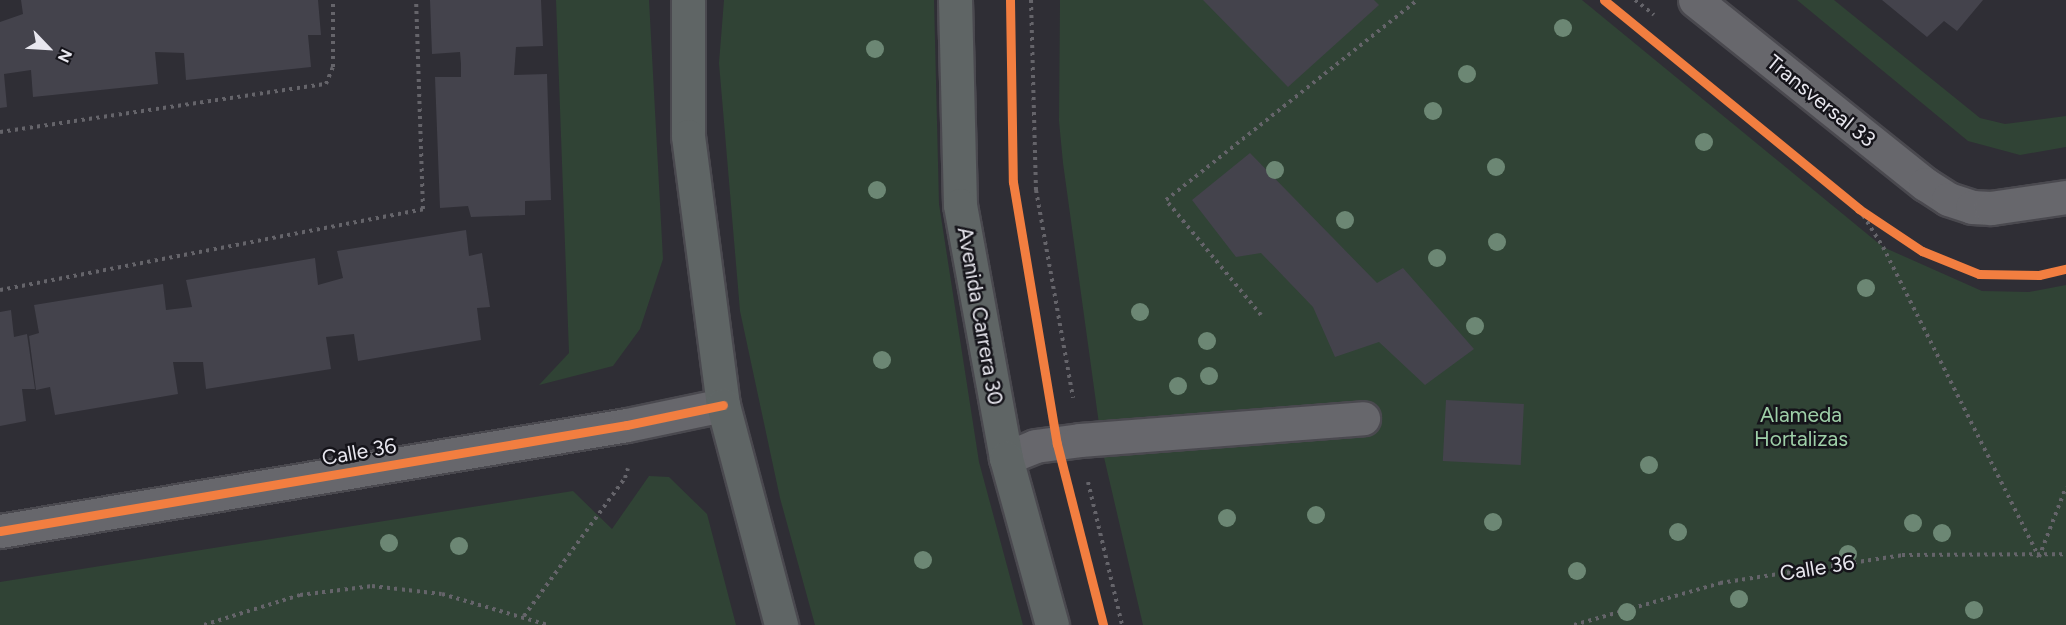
<!DOCTYPE html>
<style>
body{margin:0}
#map{position:relative;width:2066px;height:625px;overflow:hidden;background:#2f2e35;font-family:Figtree,sans-serif}
div>[style]{position:absolute}
.green>*{inset:0;background:#304335}
.building>*{inset:0;background:#44434c;transform-origin:0 0}
.path>*{height:4px;margin-top:-2px;transform-origin:0;background:repeating-linear-gradient(90deg,#65646a 0 3px,transparent 0 7.5px)}
.roads{filter:drop-shadow(2px 0 #4a494f) drop-shadow(-2px 0 #4a494f) drop-shadow(0 2px #4a494f) drop-shadow(0 -2px #4a494f)}
.minor>*{height:33px;margin:-16.5px;padding:0 16.5px;transform-origin:16.5px;border-radius:16.5px;background:#67676c}
.major>*{height:33px;margin:-16.5px;padding:0 16.5px;transform-origin:16.5px;border-radius:16.5px;background:#5f6565}
.cycleway>*{height:9px;margin:-4.5px;padding:0 4.5px;transform-origin:4.5px;border-radius:4.5px;background:#f27e40}
.trees>*{width:18px;height:18px;margin:-9px;border-radius:50%;background:#6c8774}
span{translate:-50% -50%;white-space:nowrap;text-align:center;line-height:1.15;-webkit-text-stroke:5px #15141a;paint-order:stroke}
.street-label{font-size:21px;color:#e8e7ef}
.park-label{font-size:21px;color:#9ecfa8}
.north{position:absolute;left:18px;top:18px;width:60px;height:60px;-webkit-text-stroke:4px #15141a;paint-order:stroke;rotate:115deg;font-size:16px;font-weight:700;line-height:24px;text-align:center;color:#e8e7ef}
.north::after{content:'';display:block;margin:auto;width:21px;height:27px;background:#e8e7ef;clip-path:polygon(50% 0,100% 100%,50% 72%,0 100%)}
</style>
<div id="map">
<div class="green">
<i style="clip-path:polygon(556px 0,649px 0,663px 259px,640px 329px,613px 366px,539px 385px,569px 353px)"></i>
<i style="clip-path:polygon(724px 0,934px 0,939px 204px,979px 462px,1023px 625px,815px 625px,780px 498px,740px 311px,719px 63px)"></i>
<i style="clip-path:polygon(1060px 0,1582px 0,1883px 247px,1982px 291px,2029px 292px,2066px 285px,2066px 625px,1143px 625px,1103px 453px,1063px 163px,1059px 121px)"></i>
<i style="clip-path:polygon(1797px 0,1834px 0,1980px 118px,2005px 124px,2066px 116px,2066px 147px,2020px 155px,1968px 141px)"></i>
<i style="clip-path:polygon(649px 476px,669px 477px,707px 514px,736px 625px,0 625px,0 582px,573px 491px,612px 529px)"></i>
</div>
<div class="building">
<i style="clip-path:polygon(21px 0,318px 0,321px 35px,308px 35px,311px 67px,186px 80px,184px 53px,155px 52px,158px 84px,33px 97px,31px 70px,4px 74px,7px 107px,0 108px,0 22px,23px 14px)"></i>
<i style="clip-path:polygon(430px 0,541px 0,543px 46px,516px 47px,514px 75px,547px 74px,551px 200px,525px 201px,525px 215px,471px 217px,468px 206px,440px 208px,435px 77px,461px 77px,461px 64px,460px 52px,432px 54px)"></i>
<i style="clip-path:polygon(1203px 0,1374px 0,1379px 5px,1288px 87px)"></i>
<i style="clip-path:polygon(1882px 0,1983px 0,1957px 31px,1944px 21px,1927px 37px)"></i>
<i style="clip-path:polygon(1250px 153px,1377px 283px,1403px 268px,1474px 349px,1425px 385px,1379px 342px,1335px 357px,1313px 307px,1261px 253px,1236px 257px,1192px 200px)"></i>
<i style="clip-path:polygon(466px 230px,469px 256px,482px 253px,490px 307px,477px 308px,481px 340px,358px 361px,354px 334px,326px 337px,331px 369px,206px 389px,203px 362px,173px 362px,178px 394px,55px 415px,50px 387px,36px 390px,29px 336px,39px 333px,34px 305px,163px 284px,166px 310px,192px 307px,186px 280px,315px 258px,318px 285px,343px 278px,337px 251px)"></i>
<i style="clip-path:polygon(11px 310px,14px 337px,27px 334px,35px 389px,22px 389px,26px 421px,0 426px,0 312px)"></i>
<i style="left:1446px;top:400px;width:78px;height:61px;rotate:3deg"></i>
</div>
<div class="path">
<i style="left:1031px;top:0;width:190px;rotate:88.5deg"></i>
<i style="left:1036px;top:190px;width:211px;rotate:79.9deg"></i>
<i style="left:1635px;top:0;width:24px;rotate:38deg"></i>
<i style="left:0;top:132px;width:330px;rotate:-8.4deg"></i>
<i style="left:326px;top:84px;width:18px;rotate:-68deg"></i>
<i style="left:333px;top:67px;width:67px;rotate:-90deg"></i>
<i style="left:1859px;top:209px;width:45px;rotate:57.7deg"></i>
<i style="left:1883px;top:247px;width:347px;rotate:63.3deg"></i>
<i style="left:2039px;top:557px;width:75px;rotate:-68.9deg"></i>
<i style="left:0;top:290px;width:431px;rotate:-10.8deg"></i>
<i style="left:423px;top:209px;width:209px;rotate:-91.9deg"></i>
<i style="left:1261px;top:315px;width:149px;rotate:-129.6deg"></i>
<i style="left:1166px;top:200px;width:321px;rotate:-38.5deg"></i>
<i style="left:1088px;top:482px;width:147px;rotate:76.6deg"></i>
<i style="left:524px;top:616px;width:171px;rotate:-53.8deg"></i>
<i style="left:625px;top:478px;width:10px;rotate:-73deg"></i>
<i style="left:204px;top:625px;width:101px;rotate:-17.4deg"></i>
<i style="left:300px;top:595px;width:73px;rotate:-7.1deg"></i>
<i style="left:372px;top:586px;width:70px;rotate:6.5deg"></i>
<i style="left:442px;top:594px;width:110px;rotate:16.3deg"></i>
<i style="left:1574px;top:625px;width:152px;rotate:-16deg"></i>
<i style="left:1720px;top:583px;width:184px;rotate:-8.7deg"></i>
<i style="left:1902px;top:555px;width:164px;rotate:-0.3deg"></i>
</div>
<div class="roads">
<div class="minor">
<i style="left:1695px;top:0;width:295px;rotate:38.7deg"></i>
<i style="left:1925px;top:184px;width:27px;rotate:33deg"></i>
<i style="left:1948px;top:199px;width:25px;rotate:18deg"></i>
<i style="left:1972px;top:207px;width:19px;rotate:3deg"></i>
<i style="left:1991px;top:208px;width:76px;rotate:-8.3deg"></i>
<i style="left:1006px;top:458px;width:31px;rotate:-22deg"></i>
<i style="left:1035px;top:446px;width:45px;rotate:-7.6deg"></i>
<i style="left:1080px;top:440px;width:284px;rotate:-4.4deg"></i>
<i style="left:0;top:531px;width:636px;rotate:-9.6deg"></i>
<i style="left:627px;top:425px;width:98px;rotate:-11.8deg"></i>
</div>
<div class="major">
<i style="left:688px;top:0;width:136px;rotate:90deg"></i>
<i style="left:688px;top:136px;width:271px;rotate:82.6deg"></i>
<i style="left:723px;top:405px;width:228px;rotate:75.2deg"></i>
<i style="left:955px;top:0;width:205px;rotate:88.6deg"></i>
<i style="left:960px;top:205px;width:257px;rotate:79.7deg"></i>
<i style="left:1006px;top:458px;width:173px;rotate:74.6deg"></i>
</div>
</div>
<div class="cycleway">
<i style="left:1010px;top:0;width:182px;rotate:89.1deg"></i>
<i style="left:1013px;top:182px;width:266px;rotate:80.5deg"></i>
<i style="left:1057px;top:444px;width:187px;rotate:75.7deg"></i>
<i style="left:1604px;top:0;width:330px;rotate:39.3deg"></i>
<i style="left:1859px;top:209px;width:76px;rotate:33.7deg"></i>
<i style="left:1922px;top:251px;width:61px;rotate:22deg"></i>
<i style="left:1979px;top:274px;width:60px;rotate:1deg"></i>
<i style="left:2039px;top:275px;width:28px;rotate:-13deg"></i>
<i style="left:0;top:531px;width:636px;rotate:-9.6deg"></i>
<i style="left:627px;top:425px;width:98px;rotate:-11.8deg"></i>
</div>
<div class="trees">
<i style="left:1563px;top:28px"></i>
<i style="left:875px;top:49px"></i>
<i style="left:1467px;top:74px"></i>
<i style="left:1433px;top:111px"></i>
<i style="left:1704px;top:142px"></i>
<i style="left:1496px;top:167px"></i>
<i style="left:1275px;top:170px"></i>
<i style="left:877px;top:190px"></i>
<i style="left:1345px;top:220px"></i>
<i style="left:1497px;top:242px"></i>
<i style="left:1437px;top:258px"></i>
<i style="left:1866px;top:288px"></i>
<i style="left:1140px;top:312px"></i>
<i style="left:1475px;top:326px"></i>
<i style="left:1207px;top:341px"></i>
<i style="left:882px;top:360px"></i>
<i style="left:1209px;top:376px"></i>
<i style="left:1178px;top:386px"></i>
<i style="left:1649px;top:465px"></i>
<i style="left:1316px;top:515px"></i>
<i style="left:1227px;top:518px"></i>
<i style="left:1493px;top:522px"></i>
<i style="left:1913px;top:523px"></i>
<i style="left:1678px;top:532px"></i>
<i style="left:1942px;top:533px"></i>
<i style="left:389px;top:543px"></i>
<i style="left:459px;top:546px"></i>
<i style="left:1848px;top:554px"></i>
<i style="left:923px;top:560px"></i>
<i style="left:1577px;top:571px"></i>
<i style="left:1739px;top:599px"></i>
<i style="left:1974px;top:610px"></i>
<i style="left:1627px;top:612px"></i>
</div>
<div class="street-label">
<span style="left:1821px;top:101px;rotate:39deg">Transversal 33</span>
<span style="left:980px;top:316px;rotate:80deg">Avenida Carrera 30</span>
<span style="left:359px;top:452px;rotate:-10deg">Calle 36</span>
<span style="left:1817px;top:568px;rotate:-9deg">Calle 36</span>
</div>
<div class="park-label">
<span style="left:1801px;top:427px">Alameda<br>Hortalizas</span>
</div>
<div class="north">N</div>
</div>
